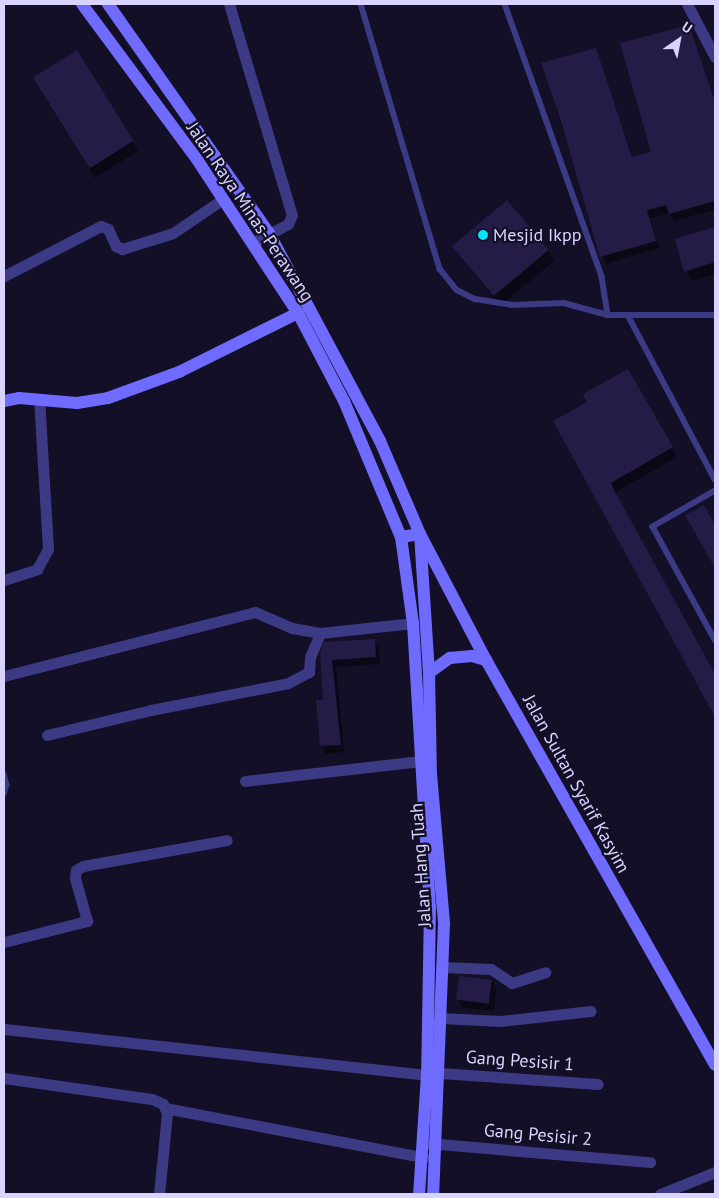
<!DOCTYPE html>
<style>
body{margin:0}
#map{position:relative;width:719px;height:1198px;overflow:hidden;background:#130f26;font-family:"PT Sans",sans-serif}
div>[style]{position:absolute}
.shadow>*{inset:0;background:#0007}
.building>*{inset:0;background:#241b47;transform-origin:0 0}
.lane>*{height:5.5px;margin:-2.75px;padding:0 2.75px;transform-origin:2.75px;border-radius:2.75px;background:#3d3a85}
.street>*{height:11px;margin:-5.5px;padding:0 5.5px;transform-origin:5.5px;border-radius:5.5px;background:#3d3a85}
.secondary>*{height:12px;margin:-6px;padding:0 6px;transform-origin:6px;border-radius:6px;background:#6f6bff}
.dots>*{width:14px;height:14px;translate:-50% -50%;box-sizing:border-box;border:2px solid #130f26;border-radius:50%}
span{translate:-50% -50%;white-space:nowrap;text-align:center;line-height:1.15;-webkit-text-stroke:4.5px #130f26;paint-order:stroke}
.street-label{font-size:18px;color:#d9d4ff}
.poi-label{font-size:18px;color:#d9d4ff}
.left{translate:0 -50%;text-align:left}
.frame{position:absolute;inset:0;border:5px solid #d9d4ff;pointer-events:none}
.north{position:absolute;left:654px;top:15px;width:50px;height:50px;-webkit-text-stroke:4px #130f26;paint-order:stroke;rotate:33deg;font-size:14px;font-weight:700;line-height:20px;text-align:center;color:#d9d4ff}
.north::after{content:'';display:block;margin:auto;width:18px;height:22px;background:#d9d4ff;clip-path:polygon(50% 0,100% 100%,50% 72%,0 100%)}
</style>
<div id="map">
<div class="shadow">
<i style="clip-path:polygon(689px 26px,715px 106px,715px 210px,674px 221px,669px 213px,650px 218px,659px 248px,606px 264px,542px 64px,595px 49px,633px 158px,653px 153px)"></i>
<i style="clip-path:polygon(39px 88px,132px 141px,138px 151px,95px 178px)"></i>
<i style="clip-path:polygon(715px 228px,715px 274px,691px 281px,677px 240px)"></i>
<i style="clip-path:polygon(453px 247px,548px 250px,554px 261px,500px 306px)"></i>
<i style="clip-path:polygon(628px 371px,677px 457px,616px 492px,617px 498px,715px 674px,715px 711px,554px 421px,589px 402px)"></i>
<i style="clip-path:polygon(374px 640px,379px 648px,380px 664px,336px 667px,344px 752px,326px 754px,322px 746px,317px 702px,325px 701px,325px 644px)"></i>
<i style="clip-path:polygon(460px 977px,492px 981px,496px 988px,494px 1011px,463px 1008px,458px 1000px)"></i>
</div>
<div class="building">
<i style="clip-path:polygon(689px 25px,715px 102px,715px 201px,669px 214px,666px 205px,647px 210px,656px 241px,600px 257px,561px 121px,541px 63px,596px 48px,632px 157px,651px 152px,620px 43px)"></i>
<i style="left:77px;top:50px;width:107px;height:52px;rotate:58deg"></i>
<i style="left:507px;top:200px;width:65px;height:72px;rotate:50deg"></i>
<i style="clip-path:polygon(715px 227px,715px 262px,684px 272px,675px 239px)"></i>
<i style="clip-path:polygon(628px 369px,673px 447px,611px 483px,613px 488px,715px 674px,715px 717px,553px 421px,587px 402px,583px 394px)"></i>
<i style="clip-path:polygon(704px 505px,715px 525px,715px 568px,685px 515px)"></i>
<i style="clip-path:polygon(375px 639px,376px 657px,332px 660px,341px 745px,320px 746px,316px 700px,323px 700px,320px 653px,324px 642px)"></i>
<i style="left:459px;top:976px;width:33px;height:24px;rotate:7deg"></i>
</div>
<div class="lane">
<i style="left:361px;top:4px;width:277px;rotate:73.4deg"></i>
<i style="left:440px;top:269px;width:27px;rotate:51deg"></i>
<i style="left:457px;top:290px;width:20px;rotate:27deg"></i>
<i style="left:475px;top:299px;width:36px;rotate:9deg"></i>
<i style="left:511px;top:305px;width:53px;rotate:-2.2deg"></i>
<i style="left:564px;top:303px;width:46px;rotate:15.3deg"></i>
<i style="left:608px;top:315px;width:107px"></i>
<i style="left:505px;top:4px;width:290px;rotate:70.4deg"></i>
<i style="left:602px;top:277px;width:38px;rotate:81deg"></i>
<i style="left:628px;top:315px;width:186px;rotate:62.1deg"></i>
<i style="left:715px;top:491px;width:72px;rotate:149.9deg"></i>
<i style="left:653px;top:527px;width:129px;rotate:61.2deg"></i>
<i style="left:4px;top:774px;width:11px;rotate:75deg"></i>
<i style="left:7px;top:785px;width:9px;rotate:108deg"></i>
</div>
<div class="street">
<i style="left:229px;top:4px;width:220px;rotate:73.4deg"></i>
<i style="left:292px;top:215px;width:10px;rotate:114deg"></i>
<i style="left:288px;top:224px;width:38px;rotate:152deg"></i>
<i style="left:687px;top:4px;width:60px;rotate:62.2deg"></i>
<i style="left:4px;top:276px;width:109px;rotate:-27.3deg"></i>
<i style="left:101px;top:226px;width:8px;rotate:23deg"></i>
<i style="left:108px;top:229px;width:19px;rotate:65deg"></i>
<i style="left:116px;top:246px;width:7px;rotate:27deg"></i>
<i style="left:122px;top:249px;width:53px;rotate:-17.4deg"></i>
<i style="left:173px;top:233px;width:60px;rotate:-34.2deg"></i>
<i style="left:4px;top:580px;width:35px;rotate:-18deg"></i>
<i style="left:37px;top:569px;width:23px;rotate:-61deg"></i>
<i style="left:48px;top:549px;width:150px;rotate:-93.4deg"></i>
<i style="left:4px;top:676px;width:259px;rotate:-14.3deg"></i>
<i style="left:255px;top:612px;width:40px;rotate:23.4deg"></i>
<i style="left:292px;top:628px;width:28px;rotate:10deg"></i>
<i style="left:320px;top:633px;width:94px;rotate:-6.1deg"></i>
<i style="left:47px;top:735px;width:107px;rotate:-13.5deg"></i>
<i style="left:151px;top:710px;width:140px;rotate:-11.1deg"></i>
<i style="left:288px;top:683px;width:24px;rotate:-28deg"></i>
<i style="left:309px;top:672px;width:15px;rotate:-86deg"></i>
<i style="left:310px;top:657px;width:26px;rotate:-67deg"></i>
<i style="left:245px;top:781px;width:177px;rotate:-6.5deg"></i>
<i style="left:4px;top:942px;width:86px;rotate:-14.2deg"></i>
<i style="left:87px;top:921px;width:45px;rotate:-105.6deg"></i>
<i style="left:75px;top:878px;width:8px;rotate:-83deg"></i>
<i style="left:76px;top:870px;width:8px;rotate:-30deg"></i>
<i style="left:83px;top:866px;width:146px;rotate:-10.2deg"></i>
<i style="left:443px;top:967px;width:48px;rotate:2.4deg"></i>
<i style="left:491px;top:969px;width:25px;rotate:34deg"></i>
<i style="left:512px;top:983px;width:35px;rotate:-18deg"></i>
<i style="left:441px;top:1018px;width:59px;rotate:2.9deg"></i>
<i style="left:500px;top:1021px;width:91px;rotate:-6.3deg"></i>
<i style="left:4px;top:1029px;width:425px;rotate:6.2deg"></i>
<i style="left:440px;top:1073px;width:158px;rotate:4deg"></i>
<i style="left:4px;top:1078px;width:149px;rotate:8.1deg"></i>
<i style="left:152px;top:1099px;width:12px;rotate:24deg"></i>
<i style="left:163px;top:1104px;width:10px;rotate:66deg"></i>
<i style="left:167px;top:1113px;width:81px;rotate:95.6deg"></i>
<i style="left:165px;top:1108px;width:263px;rotate:10.8deg"></i>
<i style="left:427px;top:1143px;width:224px;rotate:4.9deg"></i>
<i style="left:660px;top:1194px;width:59px;rotate:-21.8deg"></i>
</div>
<div class="secondary">
<i style="left:82px;top:4px;width:195px;rotate:53.5deg"></i>
<i style="left:198px;top:161px;width:182px;rotate:56.7deg"></i>
<i style="left:298px;top:313px;width:99px;rotate:62.4deg"></i>
<i style="left:344px;top:401px;width:147px;rotate:67.3deg"></i>
<i style="left:401px;top:537px;width:87px;rotate:82.1deg"></i>
<i style="left:413px;top:623px;width:286px;rotate:86.6deg"></i>
<i style="left:430px;top:908px;width:167px;rotate:91deg"></i>
<i style="left:427px;top:1075px;width:119px;rotate:93.8deg"></i>
<i style="left:108px;top:4px;width:280px;rotate:54.9deg"></i>
<i style="left:269px;top:233px;width:236px;rotate:61.9deg"></i>
<i style="left:380px;top:441px;width:101px;rotate:66.7deg"></i>
<i style="left:420px;top:534px;width:139px;rotate:86.3deg"></i>
<i style="left:429px;top:673px;width:101px;rotate:88.9deg"></i>
<i style="left:431px;top:774px;width:151px;rotate:85deg"></i>
<i style="left:444px;top:924px;width:270px;rotate:92.3deg"></i>
<i style="left:4px;top:401px;width:15px;rotate:-11deg"></i>
<i style="left:19px;top:398px;width:58px;rotate:4.9deg"></i>
<i style="left:77px;top:403px;width:31px;rotate:-9deg"></i>
<i style="left:108px;top:398px;width:76px;rotate:-20.1deg"></i>
<i style="left:179px;top:372px;width:133px;rotate:-26.4deg"></i>
<i style="left:401px;top:537px;width:19px;rotate:-9deg"></i>
<i style="left:420px;top:534px;width:142px;rotate:62.4deg"></i>
<i style="left:486px;top:660px;width:465px;rotate:60.5deg"></i>
<i style="left:429px;top:673px;width:26px;rotate:-36deg"></i>
<i style="left:450px;top:658px;width:22px;rotate:-5deg"></i>
<i style="left:472px;top:656px;width:15px;rotate:16deg"></i>
</div>
<div class="dots">
<i style="left:483px;top:235px;background:#00e5ff"></i>
</div>
<div class="street-label">
<span style="left:250px;top:212px;rotate:56deg">Jalan Raya Minas-Perawang</span>
<span style="left:576px;top:784px;rotate:61deg">Jalan Sultan Syarif Kasyim</span>
<span style="left:421px;top:865px;rotate:-94deg">Jalan Hang Tuah</span>
<span style="left:520px;top:1061px;rotate:4deg">Gang Pesisir 1</span>
<span style="left:538px;top:1135px;rotate:5deg">Gang Pesisir 2</span>
</div>
<div class="poi-label">
<span class="left" style="left:493px;top:235px">Mesjid Ikpp</span>
</div>
<div class="frame"></div>
<div class="north">U</div>
</div>
